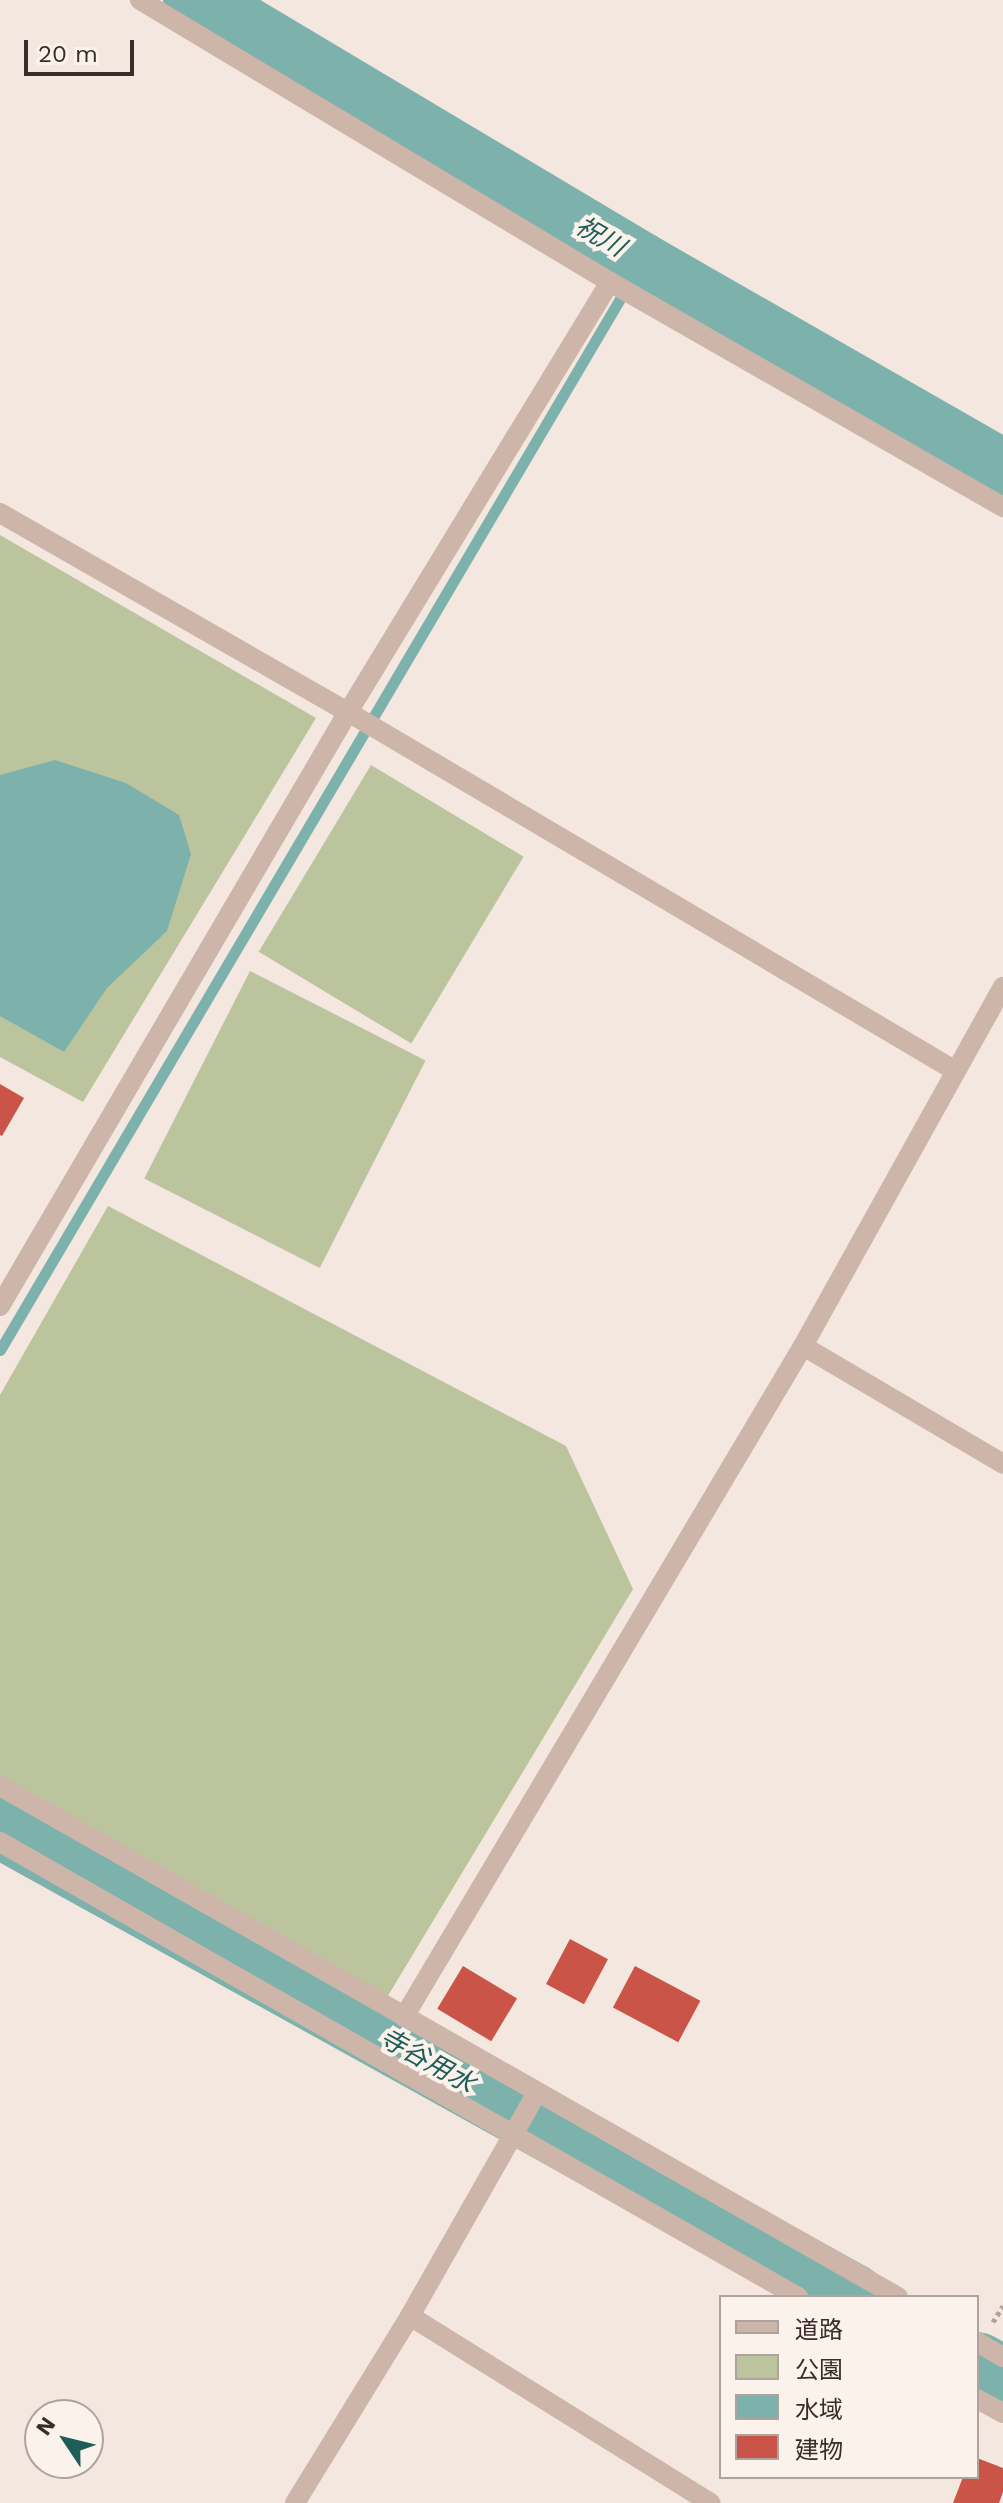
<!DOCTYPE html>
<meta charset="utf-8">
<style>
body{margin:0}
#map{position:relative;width:1003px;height:2503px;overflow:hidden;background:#f4e7df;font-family:"Work Sans","Noto Sans JP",sans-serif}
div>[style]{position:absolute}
.green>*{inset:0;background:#bcc49e;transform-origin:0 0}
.water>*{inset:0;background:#7db2ac}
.stream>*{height:11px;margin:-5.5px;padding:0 5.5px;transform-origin:5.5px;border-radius:5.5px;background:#7db2ac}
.river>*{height:66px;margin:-33px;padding:0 33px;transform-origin:33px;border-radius:33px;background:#7db2ac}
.building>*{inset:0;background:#c95447;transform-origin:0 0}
.path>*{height:5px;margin-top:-2.5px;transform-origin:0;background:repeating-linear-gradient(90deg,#b99e94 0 4px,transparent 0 8px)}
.minor>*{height:20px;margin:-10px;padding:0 10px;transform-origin:10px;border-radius:10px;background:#cdb5aa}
span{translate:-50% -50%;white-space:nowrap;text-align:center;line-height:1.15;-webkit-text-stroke:8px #fbf2ec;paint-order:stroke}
.water-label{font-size:26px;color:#1e5d58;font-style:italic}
.legend{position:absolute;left:719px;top:2295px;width:260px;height:184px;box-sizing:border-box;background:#fbf2ec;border:2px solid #aea39e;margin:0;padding:10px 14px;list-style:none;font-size:24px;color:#3a2c2a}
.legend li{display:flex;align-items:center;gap:16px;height:40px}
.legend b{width:40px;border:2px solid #aea39e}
.north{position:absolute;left:24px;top:2399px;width:80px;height:80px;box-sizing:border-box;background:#fbf2ec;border:2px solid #aea39e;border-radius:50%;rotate:305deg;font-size:22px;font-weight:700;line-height:32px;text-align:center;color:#3a2c2a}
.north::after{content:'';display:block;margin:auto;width:28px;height:36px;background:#1e5d58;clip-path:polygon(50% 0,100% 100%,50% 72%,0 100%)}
.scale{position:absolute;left:24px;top:40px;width:110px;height:36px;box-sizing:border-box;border:4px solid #3a2c2a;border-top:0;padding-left:10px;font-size:24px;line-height:28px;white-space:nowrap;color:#3a2c2a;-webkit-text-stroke:6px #fbf2ec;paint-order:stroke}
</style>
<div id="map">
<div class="green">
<i style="clip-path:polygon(0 535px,316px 718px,83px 1102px,0 1057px)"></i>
<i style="left:371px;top:765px;width:178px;height:218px;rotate:31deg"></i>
<i style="left:250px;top:971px;width:197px;height:233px;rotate:27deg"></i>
<i style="clip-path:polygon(108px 1206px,566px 1446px,633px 1589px,383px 2004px,0 1786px,0 1395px)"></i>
</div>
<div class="water">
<i style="clip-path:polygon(55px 760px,126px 783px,179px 815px,191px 854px,167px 931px,107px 988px,64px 1052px,0 1016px,0 775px)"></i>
</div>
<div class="stream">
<i style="left:0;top:1350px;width:1260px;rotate:-59.47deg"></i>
</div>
<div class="river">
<i style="left:196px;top:0;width:517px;rotate:30.83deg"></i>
<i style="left:640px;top:265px;width:418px;rotate:29.8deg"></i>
<i style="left:0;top:1825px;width:975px;rotate:28.96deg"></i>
<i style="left:977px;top:2365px;width:30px;rotate:28deg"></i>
</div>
<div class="building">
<i style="clip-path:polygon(0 1084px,24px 1098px,2px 1136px,0 1135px)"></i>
<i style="left:570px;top:1939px;width:43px;height:51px;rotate:28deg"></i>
<i style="left:463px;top:1966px;width:63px;height:50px;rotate:31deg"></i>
<i style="left:635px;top:1966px;width:74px;height:47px;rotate:28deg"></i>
<i style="clip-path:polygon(977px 2458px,1003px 2468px,1003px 2492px,999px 2503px,953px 2503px,963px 2477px,977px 2477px)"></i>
</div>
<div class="path">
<i style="left:993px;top:2322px;width:19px;rotate:-58deg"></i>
</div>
<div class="minor">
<i style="left:140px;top:0;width:548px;rotate:30.96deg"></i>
<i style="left:610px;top:282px;width:453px;rotate:29.8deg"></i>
<i style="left:0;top:513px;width:401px;rotate:29.8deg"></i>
<i style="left:348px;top:712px;width:704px;rotate:30.57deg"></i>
<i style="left:0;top:1306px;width:688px;rotate:-59.64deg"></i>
<i style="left:348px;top:712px;width:504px;rotate:-58.65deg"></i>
<i style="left:803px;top:1346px;width:232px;rotate:30.5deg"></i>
<i style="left:0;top:1786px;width:1033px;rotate:29.64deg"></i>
<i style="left:0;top:1842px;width:919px;rotate:29.69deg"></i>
<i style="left:404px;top:2017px;width:781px;rotate:-59.26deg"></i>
<i style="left:803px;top:1346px;width:411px;rotate:-60.9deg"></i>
<i style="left:410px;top:2316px;width:354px;rotate:31.9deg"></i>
<i style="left:977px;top:2342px;width:30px;rotate:30deg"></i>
<i style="left:977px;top:2399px;width:30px;rotate:28deg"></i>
<i style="left:295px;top:2503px;width:220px;rotate:-58.4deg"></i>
<i style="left:410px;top:2316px;width:257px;rotate:-60.4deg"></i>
</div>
<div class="water-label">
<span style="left:600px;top:237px;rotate:30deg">祝川</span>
<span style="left:427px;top:2061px;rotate:29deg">寺谷用水</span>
</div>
<ul class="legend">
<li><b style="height:10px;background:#cdb5aa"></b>道路</li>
<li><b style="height:22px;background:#bcc49e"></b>公園</li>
<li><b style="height:22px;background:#7db2ac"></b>水域</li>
<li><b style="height:22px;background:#c95447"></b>建物</li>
</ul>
<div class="north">N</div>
<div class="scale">20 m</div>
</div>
